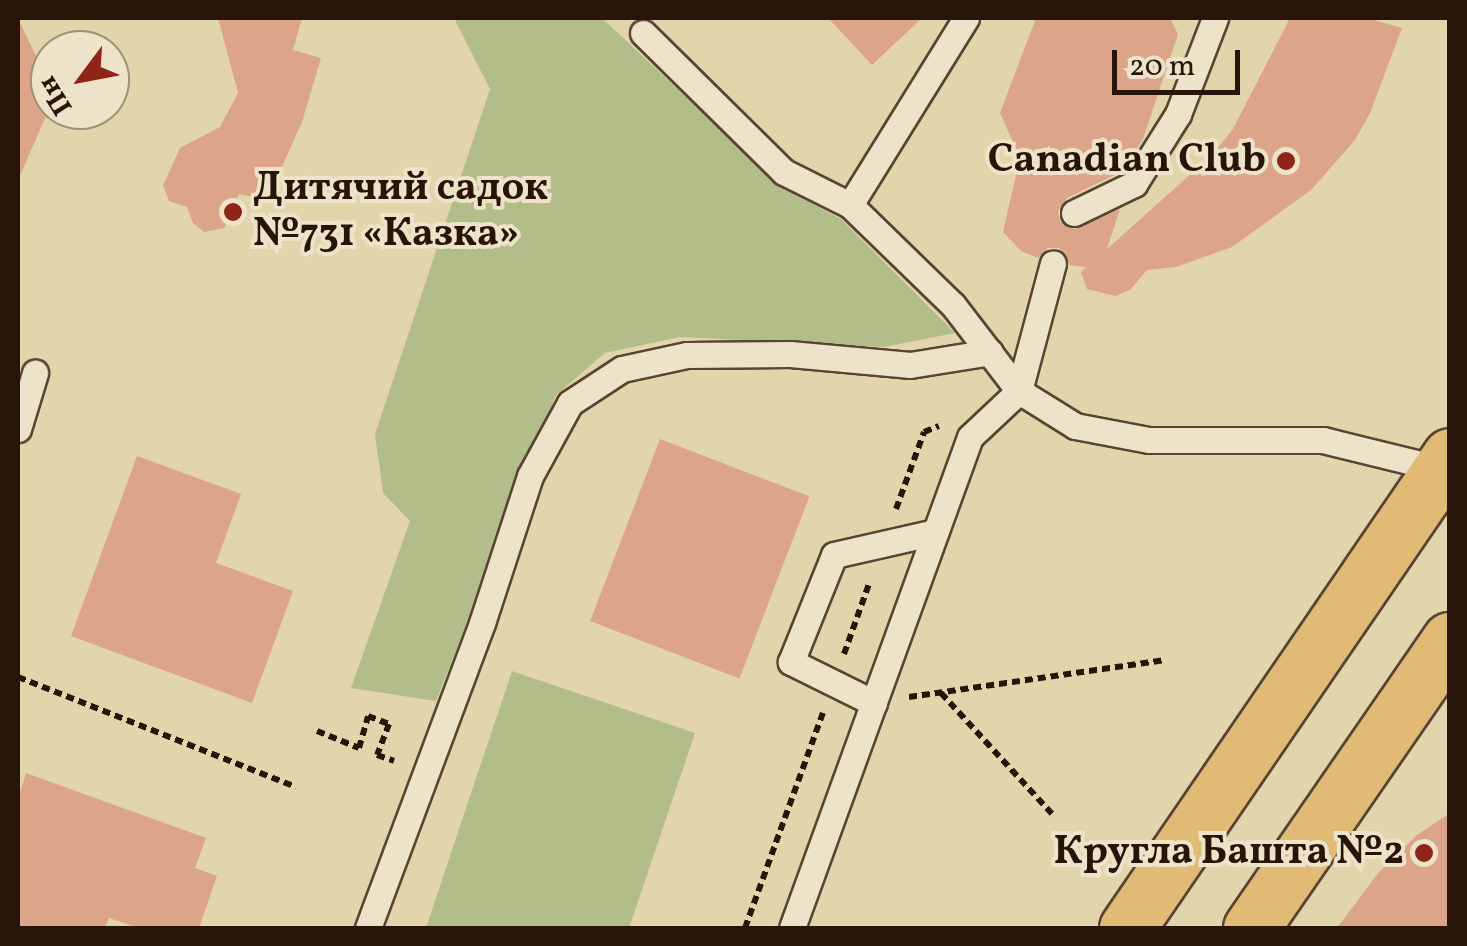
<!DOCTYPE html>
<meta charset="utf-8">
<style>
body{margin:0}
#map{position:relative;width:1467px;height:946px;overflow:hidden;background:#e2d4ab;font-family:Vollkorn,serif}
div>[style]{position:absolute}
.green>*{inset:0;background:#b2bd8a}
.building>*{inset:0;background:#dca58a;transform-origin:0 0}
.path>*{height:6px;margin-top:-3px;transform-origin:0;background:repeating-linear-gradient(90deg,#29140a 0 8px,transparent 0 13px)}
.roads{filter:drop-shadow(2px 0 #574432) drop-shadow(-2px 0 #574432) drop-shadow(0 2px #574432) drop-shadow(0 -2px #574432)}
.lane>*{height:25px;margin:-12.5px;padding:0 12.5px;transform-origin:12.5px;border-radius:12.5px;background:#ece3c8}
.primary>*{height:55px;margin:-27.5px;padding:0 27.5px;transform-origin:27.5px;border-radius:27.5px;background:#e1ba76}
.dots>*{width:28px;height:28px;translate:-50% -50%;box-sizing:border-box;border:5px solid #ece3c8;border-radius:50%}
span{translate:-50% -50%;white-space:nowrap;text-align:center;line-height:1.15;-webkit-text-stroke:8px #ece3c8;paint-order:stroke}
.poi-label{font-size:40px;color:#29140a;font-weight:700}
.right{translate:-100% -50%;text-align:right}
.left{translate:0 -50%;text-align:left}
.frame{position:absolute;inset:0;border:20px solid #29140a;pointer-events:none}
.north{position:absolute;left:30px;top:30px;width:100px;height:100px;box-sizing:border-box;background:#ece3c8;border:2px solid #9e907c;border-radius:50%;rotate:238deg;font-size:28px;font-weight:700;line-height:40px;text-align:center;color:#29140a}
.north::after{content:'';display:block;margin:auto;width:35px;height:45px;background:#8f2418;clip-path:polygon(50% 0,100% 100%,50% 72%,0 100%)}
.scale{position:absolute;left:1112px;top:50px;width:128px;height:45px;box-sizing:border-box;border:5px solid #29140a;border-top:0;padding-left:12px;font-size:30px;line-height:35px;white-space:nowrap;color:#29140a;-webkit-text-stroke:8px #ece3c8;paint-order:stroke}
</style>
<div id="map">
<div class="green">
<i style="clip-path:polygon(454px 18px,602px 18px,783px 188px,841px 219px,955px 333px,884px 347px,680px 337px,605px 353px,556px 395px,436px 701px,351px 688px,410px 521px,383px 493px,375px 434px,490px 89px)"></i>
<i style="clip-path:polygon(512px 671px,695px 733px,629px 928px,426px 928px)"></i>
</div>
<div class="building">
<i style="clip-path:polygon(18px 18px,50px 86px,50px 107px,18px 180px)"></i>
<i style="clip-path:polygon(218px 18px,302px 18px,293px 50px,321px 58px,302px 122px,267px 200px,239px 194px,224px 228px,204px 232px,193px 223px,187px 207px,169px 201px,163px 185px,180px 148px,220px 127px,238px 93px)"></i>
<i style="clip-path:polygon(828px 18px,922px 18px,872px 65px)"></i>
<i style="clip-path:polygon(1036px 18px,1170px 18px,1178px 34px,1143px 139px,1123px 171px,1067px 198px,1058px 211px,1060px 221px,1074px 229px,1120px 209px,1107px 249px,1212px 155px,1233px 129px,1290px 18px,1367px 18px,1402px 28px,1370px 113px,1355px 140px,1311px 190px,1232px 247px,1176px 267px,1147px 270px,1130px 290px,1115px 296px,1087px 289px,1081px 272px,1086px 267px,1069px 265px,1065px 252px,1058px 248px,1048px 248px,1038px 258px,1021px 251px,1003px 232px,1020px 158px,1000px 113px)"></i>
<i style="left:660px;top:439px;width:160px;height:195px;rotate:21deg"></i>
<i style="clip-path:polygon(137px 456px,241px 494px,216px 563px,293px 591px,252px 703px,71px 636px)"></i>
<i style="clip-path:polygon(26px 773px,206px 838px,195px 868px,217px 876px,199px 928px,139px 928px,109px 918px,105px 928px,18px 928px,18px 799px)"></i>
<i style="clip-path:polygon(1450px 813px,1450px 928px,1337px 928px,1379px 872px,1417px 835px)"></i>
</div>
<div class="path">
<i style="left:896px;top:509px;width:82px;rotate:-70deg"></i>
<i style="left:924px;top:432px;width:16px;rotate:-22deg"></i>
<i style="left:844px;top:654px;width:77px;rotate:-70.4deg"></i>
<i style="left:18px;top:677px;width:299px;rotate:21.6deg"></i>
<i style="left:941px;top:693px;width:166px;rotate:47.4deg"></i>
<i style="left:909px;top:697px;width:259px;rotate:-8.2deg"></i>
<i style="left:317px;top:731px;width:45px;rotate:22deg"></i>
<i style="left:359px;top:748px;width:33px;rotate:-74deg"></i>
<i style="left:368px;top:716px;width:22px;rotate:21deg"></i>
<i style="left:389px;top:724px;width:33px;rotate:111deg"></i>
<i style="left:377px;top:755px;width:18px;rotate:19deg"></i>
<i style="left:745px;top:928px;width:229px;rotate:-70.1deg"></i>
</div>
<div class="roads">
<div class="lane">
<i style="left:643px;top:33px;width:198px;rotate:44.6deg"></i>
<i style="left:784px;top:172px;width:74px;rotate:26.6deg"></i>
<i style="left:850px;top:205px;width:144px;rotate:44.2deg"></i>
<i style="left:953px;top:305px;width:108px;rotate:52.5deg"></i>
<i style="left:1019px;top:391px;width:66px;rotate:32deg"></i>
<i style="left:1075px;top:426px;width:75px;rotate:10.7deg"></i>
<i style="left:1149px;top:440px;width:174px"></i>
<i style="left:1323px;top:440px;width:122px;rotate:13.8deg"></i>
<i style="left:850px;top:205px;width:220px;rotate:-58.2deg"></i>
<i style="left:1074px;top:213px;width:67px;rotate:-25.8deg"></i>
<i style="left:1134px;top:184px;width:83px;rotate:-57.8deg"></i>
<i style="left:1178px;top:114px;width:103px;rotate:-68.9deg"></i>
<i style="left:18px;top:429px;width:59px;rotate:-73.1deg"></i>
<i style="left:874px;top:703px;width:93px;rotate:-153.7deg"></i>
<i style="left:791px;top:662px;width:115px;rotate:-68.1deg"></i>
<i style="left:834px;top:555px;width:104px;rotate:-12.8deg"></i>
<i style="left:368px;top:928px;width:326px;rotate:-69.5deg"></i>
<i style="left:482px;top:623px;width:155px;rotate:-71.9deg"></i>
<i style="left:530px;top:476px;width:83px;rotate:-61.3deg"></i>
<i style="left:570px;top:403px;width:62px;rotate:-33.2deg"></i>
<i style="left:622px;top:369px;width:66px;rotate:-12.2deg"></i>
<i style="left:687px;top:355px;width:103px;rotate:-0.6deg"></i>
<i style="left:790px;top:354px;width:121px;rotate:5.2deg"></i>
<i style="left:910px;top:365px;width:81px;rotate:-9.2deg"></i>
<i style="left:792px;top:928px;width:522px;rotate:-70.07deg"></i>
<i style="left:970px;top:437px;width:67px;rotate:-43.2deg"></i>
<i style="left:1019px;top:391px;width:132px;rotate:-75.1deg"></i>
</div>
<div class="primary">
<i style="left:1127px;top:928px;width:572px;rotate:-55.62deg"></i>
<i style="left:1251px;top:928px;width:350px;rotate:-55.4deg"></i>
</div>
</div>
<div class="dots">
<i style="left:1286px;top:161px;background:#8f2418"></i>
<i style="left:233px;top:212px;background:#8f2418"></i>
<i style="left:1424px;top:853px;background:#8f2418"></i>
</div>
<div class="poi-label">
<span class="right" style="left:1266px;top:161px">Canadian Club</span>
<span class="left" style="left:253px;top:212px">Дитячий садок<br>№731 «Казка»</span>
<span class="right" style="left:1404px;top:853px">Кругла Башта №2</span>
</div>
<div class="frame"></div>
<div class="north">Пн</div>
<div class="scale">20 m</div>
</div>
